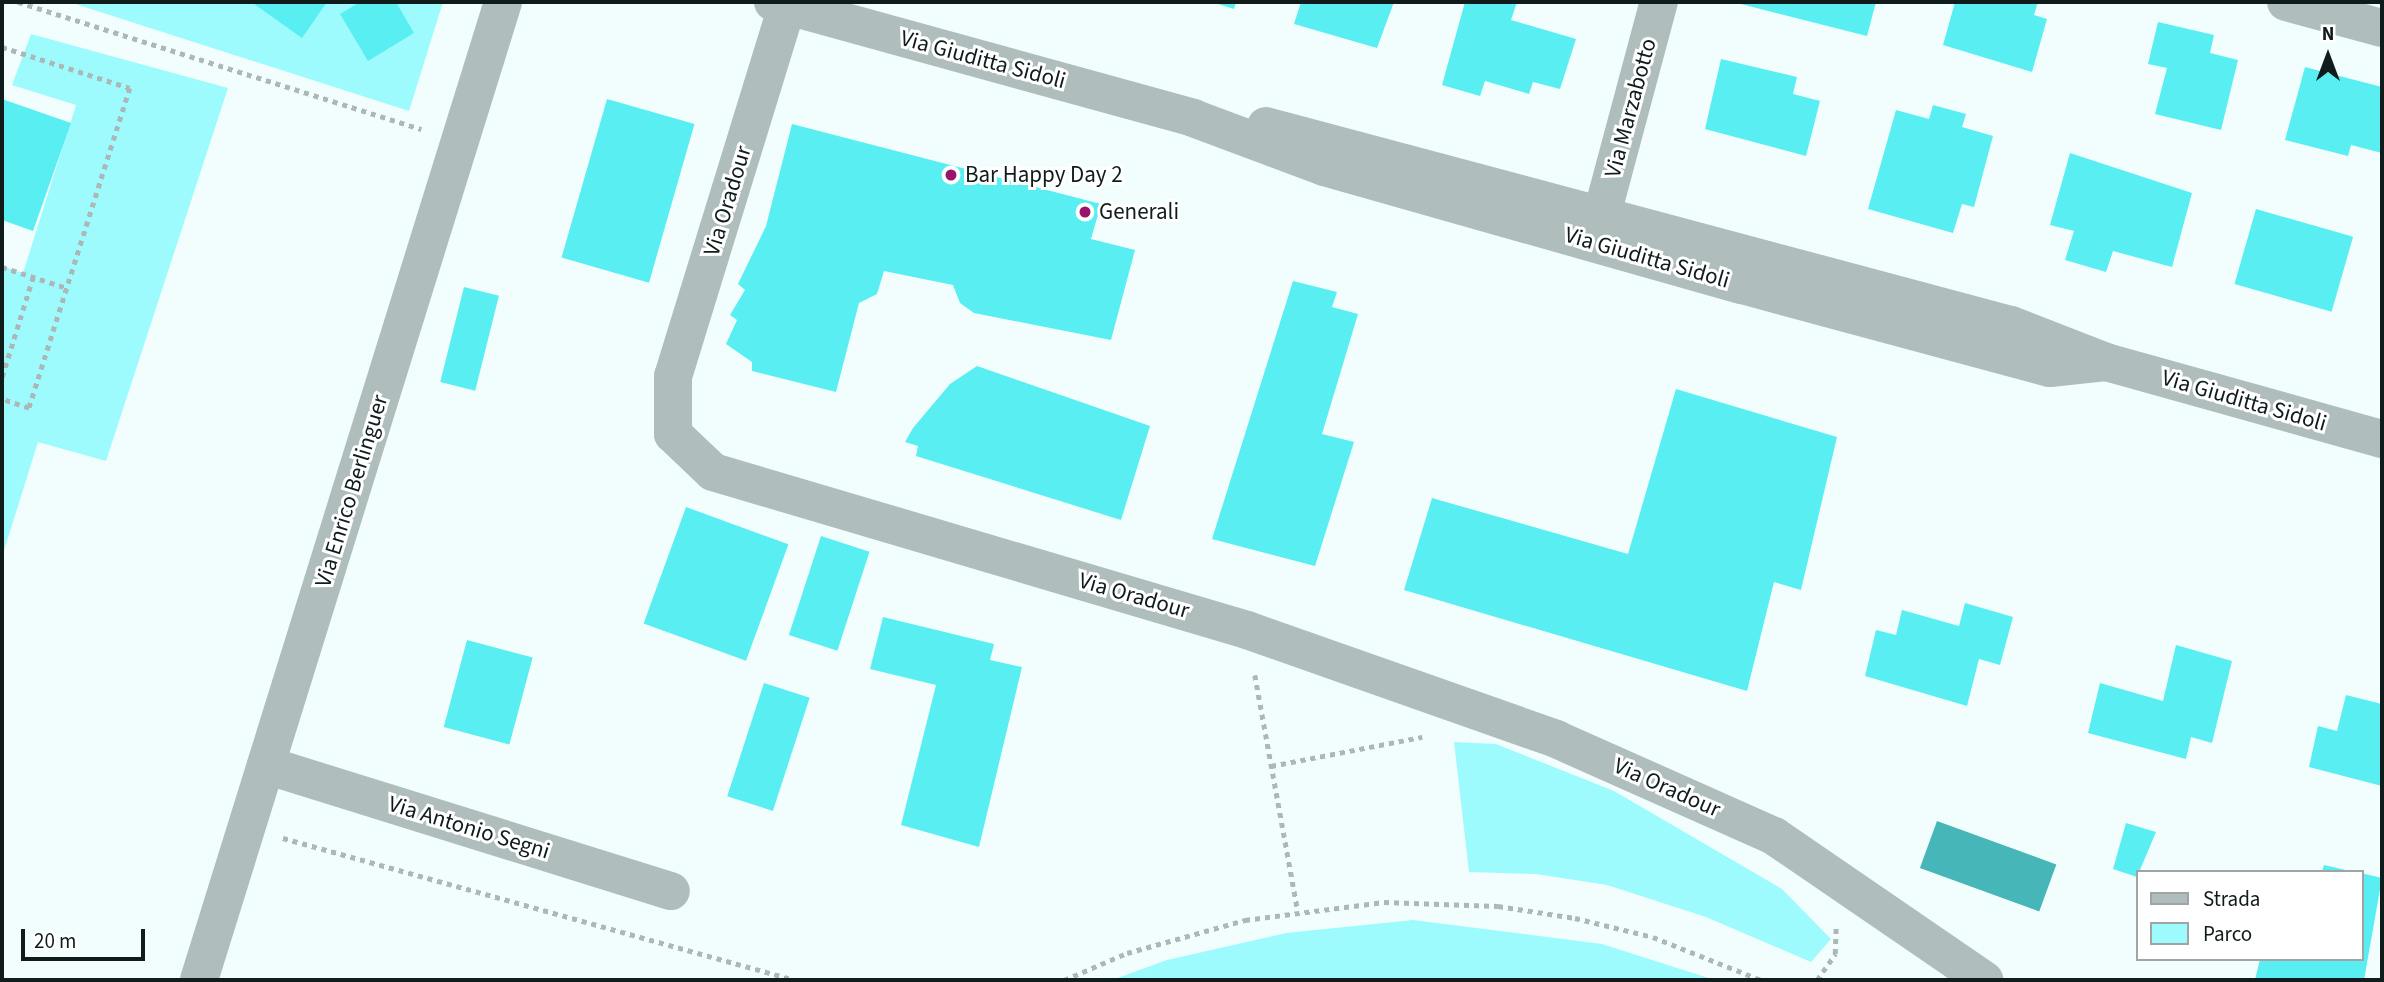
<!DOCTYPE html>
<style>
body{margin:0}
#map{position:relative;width:2384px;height:982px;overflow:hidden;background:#f2fefe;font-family:"Source Sans 3",sans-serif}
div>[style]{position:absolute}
.green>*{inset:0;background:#9dfbfd}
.water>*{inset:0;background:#47b6b9;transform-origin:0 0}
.building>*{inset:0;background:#59eef1;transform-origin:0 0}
.path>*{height:4.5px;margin-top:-2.25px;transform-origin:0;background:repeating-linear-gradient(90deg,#acb8b8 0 5px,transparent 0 10px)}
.minor>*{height:38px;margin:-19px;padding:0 19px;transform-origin:19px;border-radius:19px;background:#b0bdbd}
.tertiary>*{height:38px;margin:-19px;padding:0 19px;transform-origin:19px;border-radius:19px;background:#b0bdbd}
.dots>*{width:19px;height:19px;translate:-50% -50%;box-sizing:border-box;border:4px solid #fff;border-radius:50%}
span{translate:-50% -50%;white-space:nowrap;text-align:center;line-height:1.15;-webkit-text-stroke:6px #fff;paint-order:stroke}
.street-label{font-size:23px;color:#101b1b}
.poi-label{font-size:23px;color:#101b1b}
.left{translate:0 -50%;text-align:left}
.frame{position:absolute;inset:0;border:4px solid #101b1b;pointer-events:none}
.legend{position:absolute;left:2136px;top:870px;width:228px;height:91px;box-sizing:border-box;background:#fff;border:2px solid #9fa4a4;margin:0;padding:9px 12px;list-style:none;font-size:21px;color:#101b1b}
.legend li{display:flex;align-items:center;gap:14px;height:35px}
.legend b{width:35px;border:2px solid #9fa4a4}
.north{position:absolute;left:2293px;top:21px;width:70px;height:70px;-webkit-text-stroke:5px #fff;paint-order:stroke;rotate:0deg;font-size:19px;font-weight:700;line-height:28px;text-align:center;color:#101b1b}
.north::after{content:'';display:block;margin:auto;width:24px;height:32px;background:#101b1b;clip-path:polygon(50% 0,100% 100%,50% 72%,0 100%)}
.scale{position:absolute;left:21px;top:929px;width:124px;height:32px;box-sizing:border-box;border:4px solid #101b1b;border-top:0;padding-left:9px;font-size:21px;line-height:24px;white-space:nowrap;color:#101b1b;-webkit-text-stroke:5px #fff;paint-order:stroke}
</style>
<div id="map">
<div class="green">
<i style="clip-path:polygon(69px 2px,443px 2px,409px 111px)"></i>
<i style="clip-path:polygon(31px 34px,228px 88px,106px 461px,38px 442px,2px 557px,2px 266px,23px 273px,76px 105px,12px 85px)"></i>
<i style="clip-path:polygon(1454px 742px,1496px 744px,1614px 791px,1782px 889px,1831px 939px,1811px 962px,1706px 917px,1607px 885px,1536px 874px,1469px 872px)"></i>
<i style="clip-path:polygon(1413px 920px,1602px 944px,1715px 980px,1112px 980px,1167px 960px,1286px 933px)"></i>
</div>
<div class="water">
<i style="left:1937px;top:821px;width:127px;height:50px;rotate:20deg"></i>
</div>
<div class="building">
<i style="clip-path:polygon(251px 2px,327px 2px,302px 38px)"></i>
<i style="clip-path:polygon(360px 2px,396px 2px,414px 33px,368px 61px,340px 14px)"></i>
<i style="clip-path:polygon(1212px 2px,1236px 2px,1234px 9px)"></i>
<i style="clip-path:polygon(1301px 2px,1394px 2px,1377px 48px,1294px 24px)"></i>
<i style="clip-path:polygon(1465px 2px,1517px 2px,1511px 20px,1576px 39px,1560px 89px,1533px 82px,1529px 94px,1485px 81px,1480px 96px,1442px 85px)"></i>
<i style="clip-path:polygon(1733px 2px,1876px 2px,1867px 36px)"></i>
<i style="clip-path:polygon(1955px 2px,2038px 2px,2034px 15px,2047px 19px,2032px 72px,1943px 45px)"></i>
<i style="clip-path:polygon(2158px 22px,2214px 35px,2210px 53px,2238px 60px,2221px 130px,2155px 114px,2167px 68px,2148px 64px)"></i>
<i style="clip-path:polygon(1721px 59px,1797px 77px,1793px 94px,1820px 101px,1806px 156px,1705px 129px)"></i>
<i style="clip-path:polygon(2305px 67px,2382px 87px,2382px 153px,2351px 145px,2348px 156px,2285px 140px)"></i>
<i style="clip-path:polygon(2px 99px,71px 123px,33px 231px,2px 220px)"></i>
<i style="left:607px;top:99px;width:91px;height:165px;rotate:16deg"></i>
<i style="clip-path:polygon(1933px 105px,1966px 114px,1962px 127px,1993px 136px,1974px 207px,1962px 204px,1953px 233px,1868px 209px,1896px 110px,1929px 119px)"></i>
<i style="clip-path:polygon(792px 124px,1101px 204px,1091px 239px,1135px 250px,1111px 340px,974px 313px,960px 303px,953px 285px,884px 271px,877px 294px,859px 303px,836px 392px,752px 371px,752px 362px,726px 344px,737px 320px,730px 315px,745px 290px,738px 284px,766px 226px)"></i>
<i style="clip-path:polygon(2070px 153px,2192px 193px,2172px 267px,2113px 251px,2106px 272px,2065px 260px,2074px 231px,2050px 225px)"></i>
<i style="left:2256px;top:209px;width:101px;height:78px;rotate:16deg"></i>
<i style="clip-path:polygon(1293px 281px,1337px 292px,1332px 307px,1358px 314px,1322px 434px,1354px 442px,1315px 566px,1212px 539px)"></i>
<i style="left:464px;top:287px;width:36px;height:98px;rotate:14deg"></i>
<i style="clip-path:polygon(977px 366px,1150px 426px,1121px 520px,916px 456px,918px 446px,905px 442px,913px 428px,950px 384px)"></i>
<i style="clip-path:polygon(1676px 389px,1837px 437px,1801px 590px,1774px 582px,1747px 691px,1404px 590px,1432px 498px,1628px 554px)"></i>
<i style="left:686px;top:507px;width:109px;height:124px;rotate:20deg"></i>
<i style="left:821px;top:536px;width:51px;height:104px;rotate:18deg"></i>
<i style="clip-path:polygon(1965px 603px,2013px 617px,2000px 665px,1979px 659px,1967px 706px,1865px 676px,1876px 630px,1896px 635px,1902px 610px,1959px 626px)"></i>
<i style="clip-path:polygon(883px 617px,994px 644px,990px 660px,1022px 667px,979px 847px,901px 825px,936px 685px,870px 669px)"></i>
<i style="left:467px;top:640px;width:68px;height:90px;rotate:15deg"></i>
<i style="clip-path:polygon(2176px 645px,2232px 661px,2212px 743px,2191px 737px,2186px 759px,2088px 733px,2100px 683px,2163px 701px)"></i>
<i style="left:764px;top:683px;width:48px;height:119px;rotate:18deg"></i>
<i style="clip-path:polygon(2346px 695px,2382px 704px,2382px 786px,2309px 767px,2318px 726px,2337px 731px)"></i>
<i style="clip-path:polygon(2126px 823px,2156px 832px,2137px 877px,2113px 869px)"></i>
<i style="clip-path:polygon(2324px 865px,2350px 871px,2350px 872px,2322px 872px)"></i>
<i style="clip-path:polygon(2361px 873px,2382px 878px,2364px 980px,2255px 980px,2260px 959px,2361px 959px)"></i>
</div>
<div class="path">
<i style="left:18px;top:2px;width:423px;rotate:17.5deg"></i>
<i style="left:2px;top:47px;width:134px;rotate:17.8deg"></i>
<i style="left:130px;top:88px;width:336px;rotate:107.5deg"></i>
<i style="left:29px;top:408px;width:28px;rotate:-162deg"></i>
<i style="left:2px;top:267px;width:68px;rotate:17.9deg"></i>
<i style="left:2px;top:377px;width:105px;rotate:-72.8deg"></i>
<i style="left:1255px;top:675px;width:240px;rotate:79.7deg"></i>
<i style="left:1271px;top:766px;width:154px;rotate:-10.9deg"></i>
<i style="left:283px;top:838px;width:531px;rotate:15.5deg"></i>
<i style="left:1064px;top:980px;width:69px;rotate:-23.2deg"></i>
<i style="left:1127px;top:953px;width:123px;rotate:-15.6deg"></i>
<i style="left:1245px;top:920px;width:140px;rotate:-7.4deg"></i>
<i style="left:1384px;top:902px;width:114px;rotate:2deg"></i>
<i style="left:1498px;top:906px;width:78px;rotate:8.9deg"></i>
<i style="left:1575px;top:918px;width:80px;rotate:13.7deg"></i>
<i style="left:1653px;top:937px;width:116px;rotate:21.7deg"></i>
<i style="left:1817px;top:980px;width:32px;rotate:-55deg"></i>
<i style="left:1835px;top:954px;width:26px;rotate:-88deg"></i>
</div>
<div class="minor">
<i style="left:2286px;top:2px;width:99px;rotate:15.2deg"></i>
<i style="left:787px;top:6px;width:387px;rotate:107.1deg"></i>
<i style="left:673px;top:376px;width:58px;rotate:90deg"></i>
<i style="left:673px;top:434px;width:55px;rotate:43.5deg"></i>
<i style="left:713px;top:472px;width:557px;rotate:16.48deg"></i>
<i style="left:1247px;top:630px;width:328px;rotate:19.4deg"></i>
<i style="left:1556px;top:739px;width:239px;rotate:24deg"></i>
<i style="left:1774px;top:836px;width:255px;rotate:34.4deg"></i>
<i style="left:1602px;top:214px;width:220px;rotate:-75deg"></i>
<i style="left:266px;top:765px;width:424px;rotate:17.3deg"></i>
<i style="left:199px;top:980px;width:1024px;rotate:-72.73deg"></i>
</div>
<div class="tertiary">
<i style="left:773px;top:2px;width:436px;rotate:15.4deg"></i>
<i style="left:1193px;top:118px;width:140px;rotate:20.5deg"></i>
<i style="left:1324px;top:167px;width:434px;rotate:15.8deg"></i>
<i style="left:1742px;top:285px;width:319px;rotate:15.1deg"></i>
<i style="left:2050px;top:368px;width:56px;rotate:-6.1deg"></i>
<i style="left:1266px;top:126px;width:771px;rotate:14.96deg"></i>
<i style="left:2011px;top:325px;width:102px;rotate:21.3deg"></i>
<i style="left:2106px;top:362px;width:287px;rotate:15.6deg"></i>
</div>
<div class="dots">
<i style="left:951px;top:175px;background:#99156b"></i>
<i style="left:1085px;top:212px;background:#99156b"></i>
</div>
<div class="street-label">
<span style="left:983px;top:60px;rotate:15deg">Via Giuditta Sidoli</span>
<span style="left:1631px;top:108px;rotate:-75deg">Via Marzabotto</span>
<span style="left:728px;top:201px;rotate:-73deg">Via Oradour</span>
<span style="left:1647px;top:258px;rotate:16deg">Via Giuditta Sidoli</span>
<span style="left:2244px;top:401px;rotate:16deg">Via Giuditta Sidoli</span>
<span style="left:352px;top:491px;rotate:-73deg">Via Enrico Berlinguer</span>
<span style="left:1134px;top:596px;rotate:16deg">Via Oradour</span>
<span style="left:1667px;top:788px;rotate:24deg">Via Oradour</span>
<span style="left:469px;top:828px;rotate:17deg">Via Antonio Segni</span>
</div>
<div class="poi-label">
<span class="left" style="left:965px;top:175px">Bar Happy Day 2</span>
<span class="left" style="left:1099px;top:212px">Generali</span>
</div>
<div class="frame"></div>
<ul class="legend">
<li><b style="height:9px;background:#b0bdbd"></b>Strada</li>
<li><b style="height:19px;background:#9dfbfd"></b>Parco</li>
</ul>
<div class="north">N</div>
<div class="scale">20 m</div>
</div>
